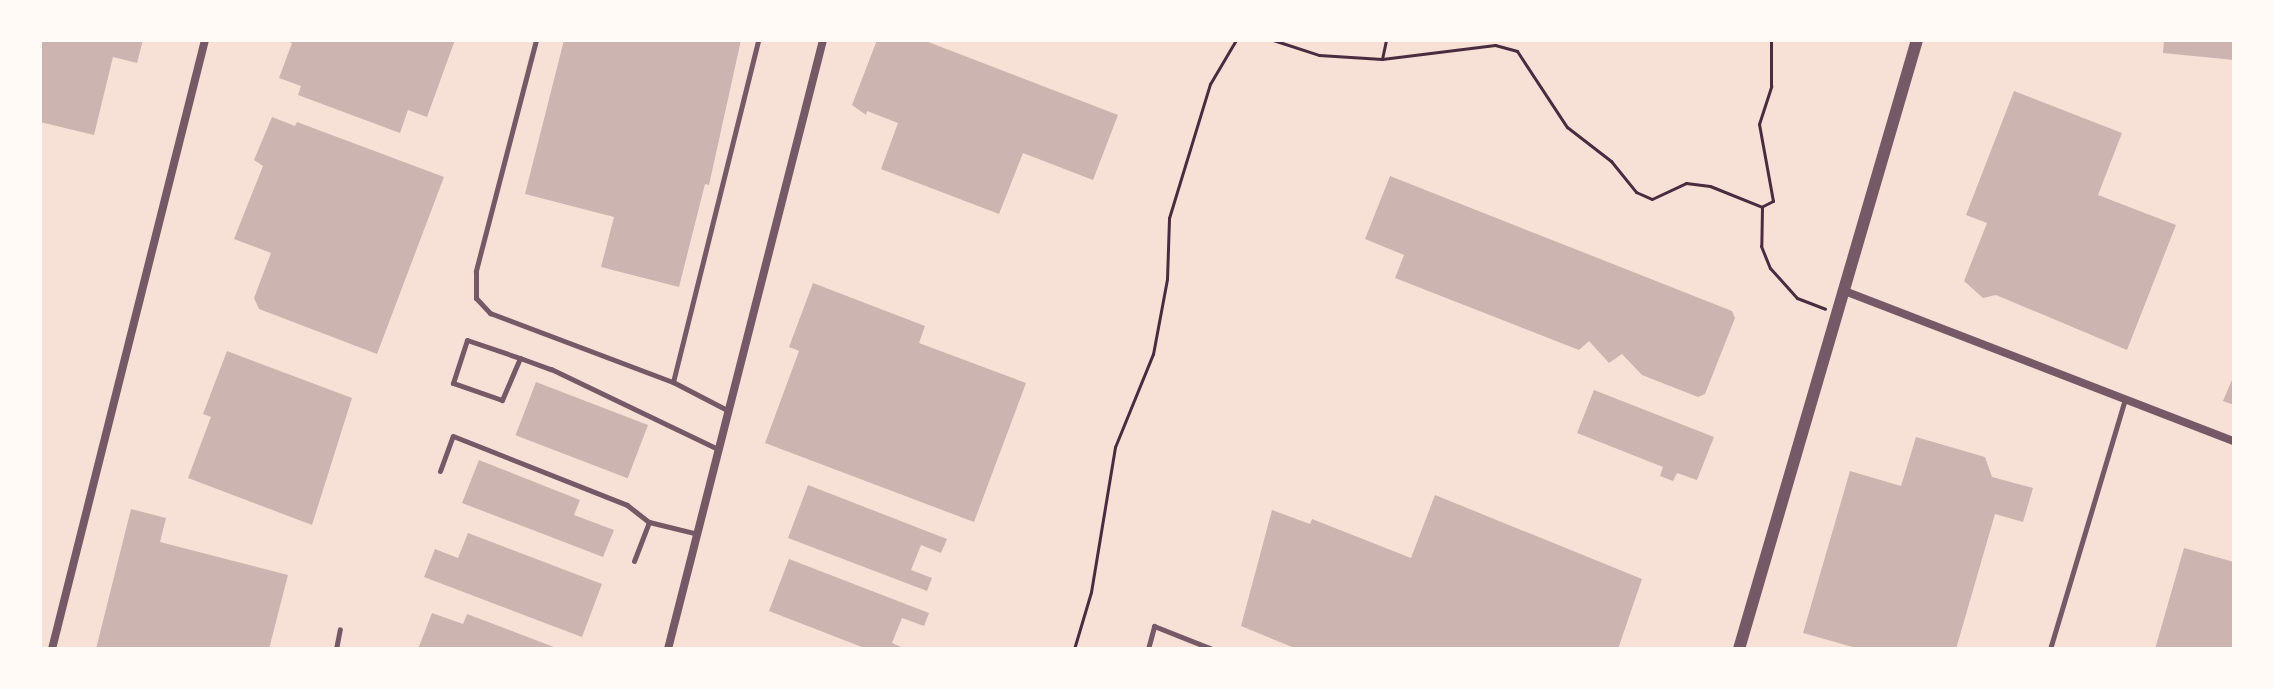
<!DOCTYPE html>
<style>
body{margin:0}
#map{position:relative;width:2274px;height:689px;overflow:hidden;background:#f7e1d7;font-family:"Sofia Sans Condensed",sans-serif}
div>[style]{position:absolute}
.building>*{inset:0;background:#ccb4b1;transform-origin:0 0}
.path>*{height:3px;margin:-1.5px;padding:0 1.5px;transform-origin:1.5px;border-radius:1.5px;background:#4a2c40}
.service>*{height:5px;margin:-2.5px;padding:0 2.5px;transform-origin:2.5px;border-radius:2.5px;background:#755966}
.minor>*{height:8px;margin:-4px;padding:0 4px;transform-origin:4px;border-radius:4px;background:#755966}
.tertiary>*{height:12px;margin:-6px;padding:0 6px;transform-origin:6px;border-radius:6px;background:#755966}
span{translate:-50% -50%;white-space:nowrap;text-align:center;line-height:1.15;-webkit-text-stroke:6px #fffaf5;paint-order:stroke}
.frame{position:absolute;inset:0;border:42px solid #fffaf5;pointer-events:none}
</style>
<div id="map">
<div class="building">
<i style="clip-path:polygon(40px 40px,143px 40px,137px 63px,113px 57px,94px 135px,40px 122px)"></i>
<i style="clip-path:polygon(284px 40px,455px 40px,427px 117px,408px 110px,400px 133px,298px 95px,301px 86px,279px 78px,292px 43px)"></i>
<i style="clip-path:polygon(564px 40px,741px 40px,709px 185px,705px 184px,679px 287px,601px 267px,614px 217px,525px 194px)"></i>
<i style="clip-path:polygon(877px 40px,923px 40px,1118px 115px,1093px 180px,1023px 153px,999px 214px,881px 169px,898px 123px,867px 111px,866px 115px,852px 105px)"></i>
<i style="clip-path:polygon(2164px 40px,2234px 40px,2234px 60px,2163px 53px)"></i>
<i style="clip-path:polygon(2014px 91px,2122px 133px,2098px 195px,2176px 225px,2127px 350px,1996px 295px,1983px 298px,1964px 281px,1987px 223px,1966px 215px)"></i>
<i style="clip-path:polygon(272px 117px,295px 126px,297px 122px,444px 177px,377px 354px,259px 309px,254px 298px,271px 253px,234px 239px,263px 166px,254px 160px)"></i>
<i style="clip-path:polygon(1390px 176px,1732px 311px,1735px 318px,1705px 394px,1698px 397px,1642px 375px,1622px 354px,1609px 363px,1589px 341px,1579px 350px,1395px 278px,1404px 255px,1365px 239px)"></i>
<i style="clip-path:polygon(813px 283px,925px 326px,919px 343px,1026px 383px,974px 522px,765px 443px,799px 351px,789px 347px)"></i>
<i style="clip-path:polygon(227px 351px,352px 398px,312px 525px,188px 478px,211px 417px,203px 414px)"></i>
<i style="clip-path:polygon(2234px 375px,2234px 405px,2223px 401px)"></i>
<i style="left:536px;top:382px;width:120px;height:57px;rotate:21deg"></i>
<i style="clip-path:polygon(1594px 390px,1714px 437px,1697px 480px,1677px 473px,1673px 481px,1660px 476px,1663px 467px,1577px 433px)"></i>
<i style="clip-path:polygon(1916px 437px,1985px 457px,1992px 477px,2033px 488px,2023px 522px,1995px 514px,1956px 649px,1860px 649px,1803px 633px,1850px 471px,1901px 486px)"></i>
<i style="clip-path:polygon(479px 460px,580px 500px,574px 515px,614px 530px,603px 557px,462px 503px)"></i>
<i style="clip-path:polygon(808px 485px,947px 539px,941px 553px,921px 545px,911px 570px,932px 578px,927px 591px,788px 538px)"></i>
<i style="clip-path:polygon(1435px 495px,1642px 579px,1618px 649px,1297px 649px,1241px 626px,1272px 510px,1310px 524px,1312px 519px,1411px 558px)"></i>
<i style="clip-path:polygon(131px 509px,166px 518px,160px 542px,288px 575px,269px 649px,96px 649px)"></i>
<i style="clip-path:polygon(468px 533px,602px 584px,582px 637px,424px 577px,435px 549px,458px 558px)"></i>
<i style="clip-path:polygon(2184px 548px,2234px 562px,2234px 649px,2155px 649px)"></i>
<i style="clip-path:polygon(789px 559px,929px 613px,924px 626px,902px 618px,892px 643px,906px 649px,867px 649px,769px 611px)"></i>
<i style="clip-path:polygon(432px 613px,463px 624px,467px 614px,559px 649px,418px 649px)"></i>
</div>
<div class="path">
<i style="left:1273px;top:40px;width:48px;rotate:18.1deg"></i>
<i style="left:1319px;top:55px;width:63px;rotate:3.6deg"></i>
<i style="left:1382px;top:59px;width:114px;rotate:-7.1deg"></i>
<i style="left:1495px;top:45px;width:23px;rotate:15deg"></i>
<i style="left:1517px;top:51px;width:91px;rotate:56.7deg"></i>
<i style="left:1567px;top:127px;width:56px;rotate:37.7deg"></i>
<i style="left:1611px;top:161px;width:40px;rotate:51deg"></i>
<i style="left:1636px;top:192px;width:17px;rotate:24deg"></i>
<i style="left:1652px;top:199px;width:38px;rotate:-25deg"></i>
<i style="left:1686px;top:183px;width:24px;rotate:7deg"></i>
<i style="left:1710px;top:186px;width:56px;rotate:22deg"></i>
<i style="left:1762px;top:207px;width:39px;rotate:91deg"></i>
<i style="left:1761px;top:246px;width:24px;rotate:68deg"></i>
<i style="left:1770px;top:268px;width:40px;rotate:48deg"></i>
<i style="left:1797px;top:298px;width:30px;rotate:21deg"></i>
<i style="left:1382px;top:59px;width:19px;rotate:-78deg"></i>
<i style="left:1763px;top:206px;width:11px;rotate:-27deg"></i>
<i style="left:1773px;top:201px;width:78px;rotate:-100.3deg"></i>
<i style="left:1759px;top:124px;width:40px;rotate:-72deg"></i>
<i style="left:1771px;top:86px;width:46px;rotate:-90deg"></i>
<i style="left:1074px;top:649px;width:59px;rotate:-73.4deg"></i>
<i style="left:1091px;top:592px;width:147px;rotate:-80.6deg"></i>
<i style="left:1115px;top:447px;width:100px;rotate:-67.8deg"></i>
<i style="left:1153px;top:354px;width:76px;rotate:-79.4deg"></i>
<i style="left:1167px;top:279px;width:61px;rotate:-88.1deg"></i>
<i style="left:1169px;top:218px;width:140px;rotate:-73deg"></i>
<i style="left:1210px;top:84px;width:51px;rotate:-59.4deg"></i>
</div>
<div class="service">
<i style="left:536px;top:40px;width:239px;rotate:104.6deg"></i>
<i style="left:476px;top:271px;width:27px;rotate:90deg"></i>
<i style="left:476px;top:298px;width:21px;rotate:47deg"></i>
<i style="left:490px;top:313px;width:196px;rotate:20.7deg"></i>
<i style="left:673px;top:382px;width:352px;rotate:-76deg"></i>
<i style="left:520px;top:358px;width:46px;rotate:113.2deg"></i>
<i style="left:502px;top:400px;width:52px;rotate:-160.9deg"></i>
<i style="left:453px;top:383px;width:45px;rotate:-72deg"></i>
<i style="left:467px;top:340px;width:56px;rotate:18.8deg"></i>
<i style="left:520px;top:358px;width:33px;rotate:20deg"></i>
<i style="left:551px;top:369px;width:185px;rotate:25.6deg"></i>
<i style="left:673px;top:382px;width:63px;rotate:27.4deg"></i>
<i style="left:440px;top:471px;width:37px;rotate:-70deg"></i>
<i style="left:453px;top:436px;width:187px;rotate:21.6deg"></i>
<i style="left:627px;top:505px;width:28px;rotate:38deg"></i>
<i style="left:649px;top:522px;width:50px;rotate:13.8deg"></i>
<i style="left:634px;top:561px;width:42px;rotate:-69deg"></i>
<i style="left:336px;top:649px;width:20px;rotate:-79deg"></i>
<i style="left:1148px;top:649px;width:24px;rotate:-75deg"></i>
<i style="left:1154px;top:626px;width:62px;rotate:21.6deg"></i>
<i style="left:2050px;top:649px;width:261px;rotate:-73.3deg"></i>
</div>
<div class="minor">
<i style="left:1842px;top:290px;width:420px;rotate:21.1deg"></i>
<i style="left:52px;top:649px;width:628px;rotate:-75.9deg"></i>
<i style="left:668px;top:649px;width:628px;rotate:-75.72deg"></i>
</div>
<div class="tertiary">
<i style="left:1739px;top:649px;width:634px;rotate:-73.71deg"></i>
</div>
<div class="frame"></div>
</div>
